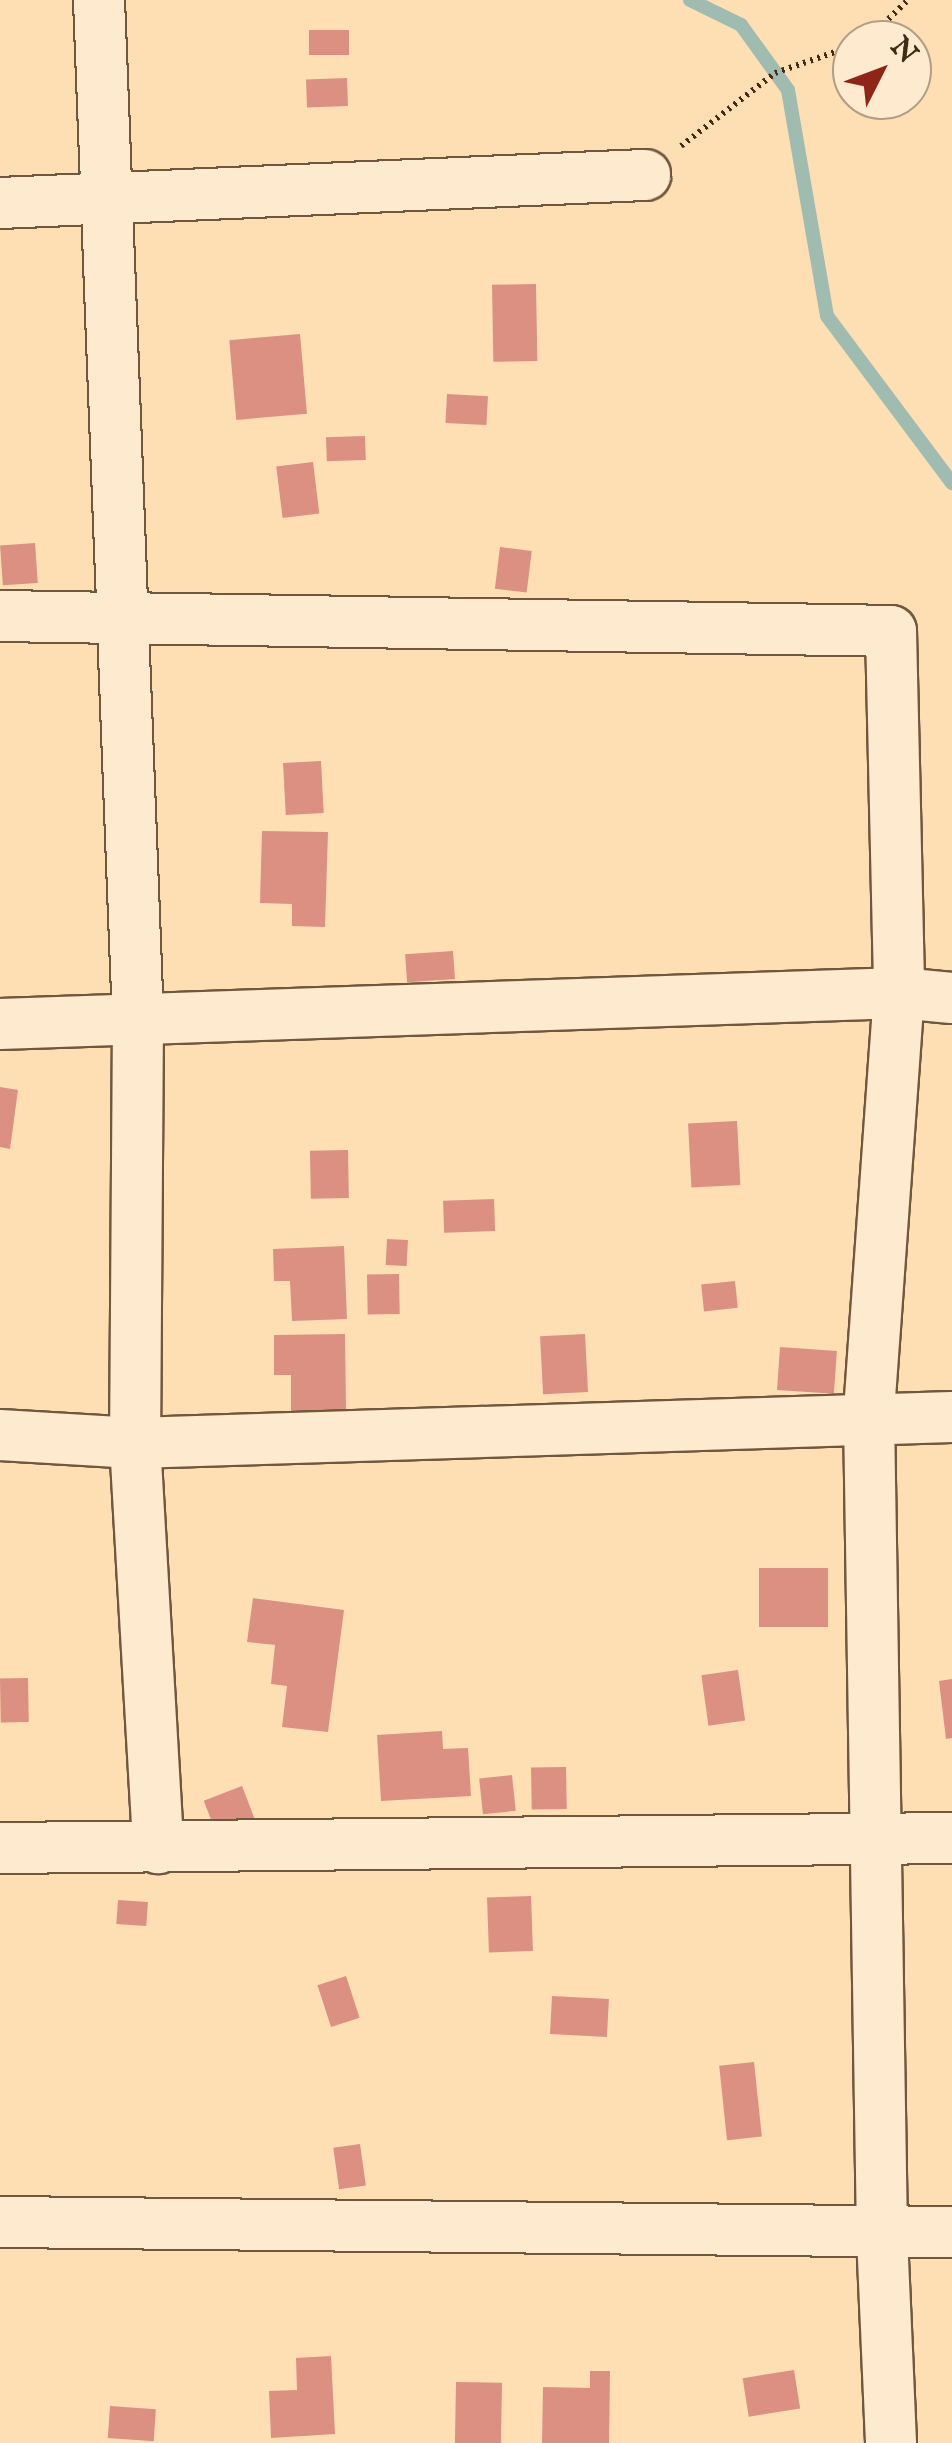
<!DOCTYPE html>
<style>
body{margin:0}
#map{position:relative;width:952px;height:2443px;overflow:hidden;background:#fddfb3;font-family:"IM FELL English",serif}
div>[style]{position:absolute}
.stream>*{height:14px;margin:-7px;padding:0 7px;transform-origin:7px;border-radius:7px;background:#a0bcb1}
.building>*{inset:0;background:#dc9082;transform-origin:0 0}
.path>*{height:6px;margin-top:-3px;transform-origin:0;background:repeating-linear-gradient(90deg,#412a17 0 2.5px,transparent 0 7.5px)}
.roads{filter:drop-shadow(2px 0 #70573e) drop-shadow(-2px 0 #70573e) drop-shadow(0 2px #70573e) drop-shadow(0 -2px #70573e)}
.minor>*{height:50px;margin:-25px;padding:0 25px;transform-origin:25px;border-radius:25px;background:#feeace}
span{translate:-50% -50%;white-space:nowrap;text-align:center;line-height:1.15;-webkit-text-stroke:8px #feeace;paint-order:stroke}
.north{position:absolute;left:832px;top:20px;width:100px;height:100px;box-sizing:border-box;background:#feeace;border:2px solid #b29d85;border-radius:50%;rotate:48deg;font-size:28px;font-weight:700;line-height:40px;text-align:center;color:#412a17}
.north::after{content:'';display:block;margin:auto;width:35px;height:45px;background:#8f2418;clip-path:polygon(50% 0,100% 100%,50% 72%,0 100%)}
</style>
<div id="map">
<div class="stream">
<i style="left:690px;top:0;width:57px;rotate:26.1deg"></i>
<i style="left:741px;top:25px;width:80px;rotate:54.1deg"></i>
<i style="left:788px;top:90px;width:229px;rotate:80.2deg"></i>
<i style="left:827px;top:316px;width:209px;rotate:53.2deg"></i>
</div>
<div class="building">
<i style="left:309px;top:30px;width:40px;height:25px"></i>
<i style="left:347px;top:78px;width:28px;height:41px;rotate:88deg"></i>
<i style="left:536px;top:284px;width:77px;height:44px;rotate:89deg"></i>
<i style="left:300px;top:334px;width:80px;height:71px;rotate:85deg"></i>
<i style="left:447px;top:394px;width:41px;height:29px;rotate:3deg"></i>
<i style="left:365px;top:436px;width:24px;height:39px;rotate:88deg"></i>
<i style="left:313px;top:462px;width:52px;height:37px;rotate:83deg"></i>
<i style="left:35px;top:543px;width:40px;height:35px;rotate:86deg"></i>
<i style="left:500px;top:547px;width:32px;height:42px;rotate:7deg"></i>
<i style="left:321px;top:761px;width:52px;height:38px;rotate:87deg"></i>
<i style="clip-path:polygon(262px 831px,328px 832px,325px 927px,292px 926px,292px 904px,260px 903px)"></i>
<i style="left:453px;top:951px;width:28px;height:48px;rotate:86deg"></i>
<i style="clip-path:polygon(0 1087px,18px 1090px,10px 1149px,0 1147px)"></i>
<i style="left:737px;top:1121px;width:64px;height:49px;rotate:87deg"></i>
<i style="left:348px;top:1150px;width:48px;height:38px;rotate:89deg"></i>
<i style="left:494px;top:1199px;width:32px;height:51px;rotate:88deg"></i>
<i style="left:387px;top:1239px;width:21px;height:26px;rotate:3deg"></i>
<i style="clip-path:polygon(344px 1246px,347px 1319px,292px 1321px,290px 1281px,274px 1281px,273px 1249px)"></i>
<i style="left:399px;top:1274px;width:40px;height:32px;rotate:89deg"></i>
<i style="left:735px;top:1281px;width:27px;height:34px;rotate:84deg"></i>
<i style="clip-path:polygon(345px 1334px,346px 1410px,291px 1411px,291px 1375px,274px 1375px,274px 1335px)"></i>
<i style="left:585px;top:1334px;width:58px;height:45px;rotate:87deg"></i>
<i style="left:780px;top:1347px;width:57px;height:43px;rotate:4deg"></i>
<i style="left:759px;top:1568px;width:69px;height:59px"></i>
<i style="clip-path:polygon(253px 1598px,344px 1610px,328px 1732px,282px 1727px,287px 1686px,271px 1684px,275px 1645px,247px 1642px)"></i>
<i style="left:738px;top:1670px;width:51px;height:37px;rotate:82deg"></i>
<i style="left:28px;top:1678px;width:44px;height:28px;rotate:89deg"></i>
<i style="clip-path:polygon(952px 1679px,952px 1738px,946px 1739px,939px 1681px)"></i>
<i style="clip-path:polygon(442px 1731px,443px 1749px,468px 1748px,471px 1796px,381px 1801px,377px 1735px)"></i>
<i style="left:566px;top:1767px;width:42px;height:35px;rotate:89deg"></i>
<i style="left:512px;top:1775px;width:36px;height:33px;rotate:84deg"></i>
<i style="left:242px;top:1786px;width:40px;height:41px;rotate:69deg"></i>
<i style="left:531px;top:1896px;width:55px;height:44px;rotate:88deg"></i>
<i style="left:118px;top:1900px;width:30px;height:24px;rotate:4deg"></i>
<i style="left:346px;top:1976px;width:44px;height:30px;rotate:72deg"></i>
<i style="left:552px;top:1996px;width:57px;height:38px;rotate:3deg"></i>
<i style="left:754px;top:2062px;width:75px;height:35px;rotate:84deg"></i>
<i style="left:360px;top:2144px;width:42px;height:27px;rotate:82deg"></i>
<i style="clip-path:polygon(331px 2356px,335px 2434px,271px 2438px,269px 2391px,297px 2390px,296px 2358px)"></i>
<i style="left:794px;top:2370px;width:39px;height:52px;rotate:81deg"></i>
<i style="clip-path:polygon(590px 2371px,610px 2371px,609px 2443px,542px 2443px,543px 2387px,590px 2388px)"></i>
<i style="left:456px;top:2382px;width:46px;height:61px;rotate:1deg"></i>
<i style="left:110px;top:2406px;width:46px;height:32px;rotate:4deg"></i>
</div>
<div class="path">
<i style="left:867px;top:40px;width:57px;rotate:-44.3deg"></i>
<i style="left:681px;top:146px;width:119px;rotate:-37.8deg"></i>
<i style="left:775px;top:73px;width:82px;rotate:-19.3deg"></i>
</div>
<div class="roads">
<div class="minor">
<i style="left:99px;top:0;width:1021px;rotate:87.81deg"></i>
<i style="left:138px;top:1020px;width:423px;rotate:90.4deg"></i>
<i style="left:135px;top:1443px;width:406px;rotate:86.7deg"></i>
<i style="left:0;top:203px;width:646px;rotate:-2.49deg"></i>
<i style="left:0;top:616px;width:891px;rotate:0.96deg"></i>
<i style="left:891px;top:631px;width:362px;rotate:88.7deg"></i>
<i style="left:899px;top:993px;width:424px;rotate:94.1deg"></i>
<i style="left:869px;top:1416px;width:820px;rotate:89.09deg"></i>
<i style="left:882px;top:2236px;width:207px;rotate:87.5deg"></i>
<i style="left:0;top:1024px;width:900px;rotate:-1.97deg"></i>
<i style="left:899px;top:993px;width:53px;rotate:5.4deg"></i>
<i style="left:0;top:1435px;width:135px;rotate:3.4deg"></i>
<i style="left:135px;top:1443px;width:817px;rotate:-1.82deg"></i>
<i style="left:0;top:1848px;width:952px;rotate:-0.6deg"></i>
<i style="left:0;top:2222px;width:952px;rotate:0.6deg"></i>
</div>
</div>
<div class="north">N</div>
</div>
